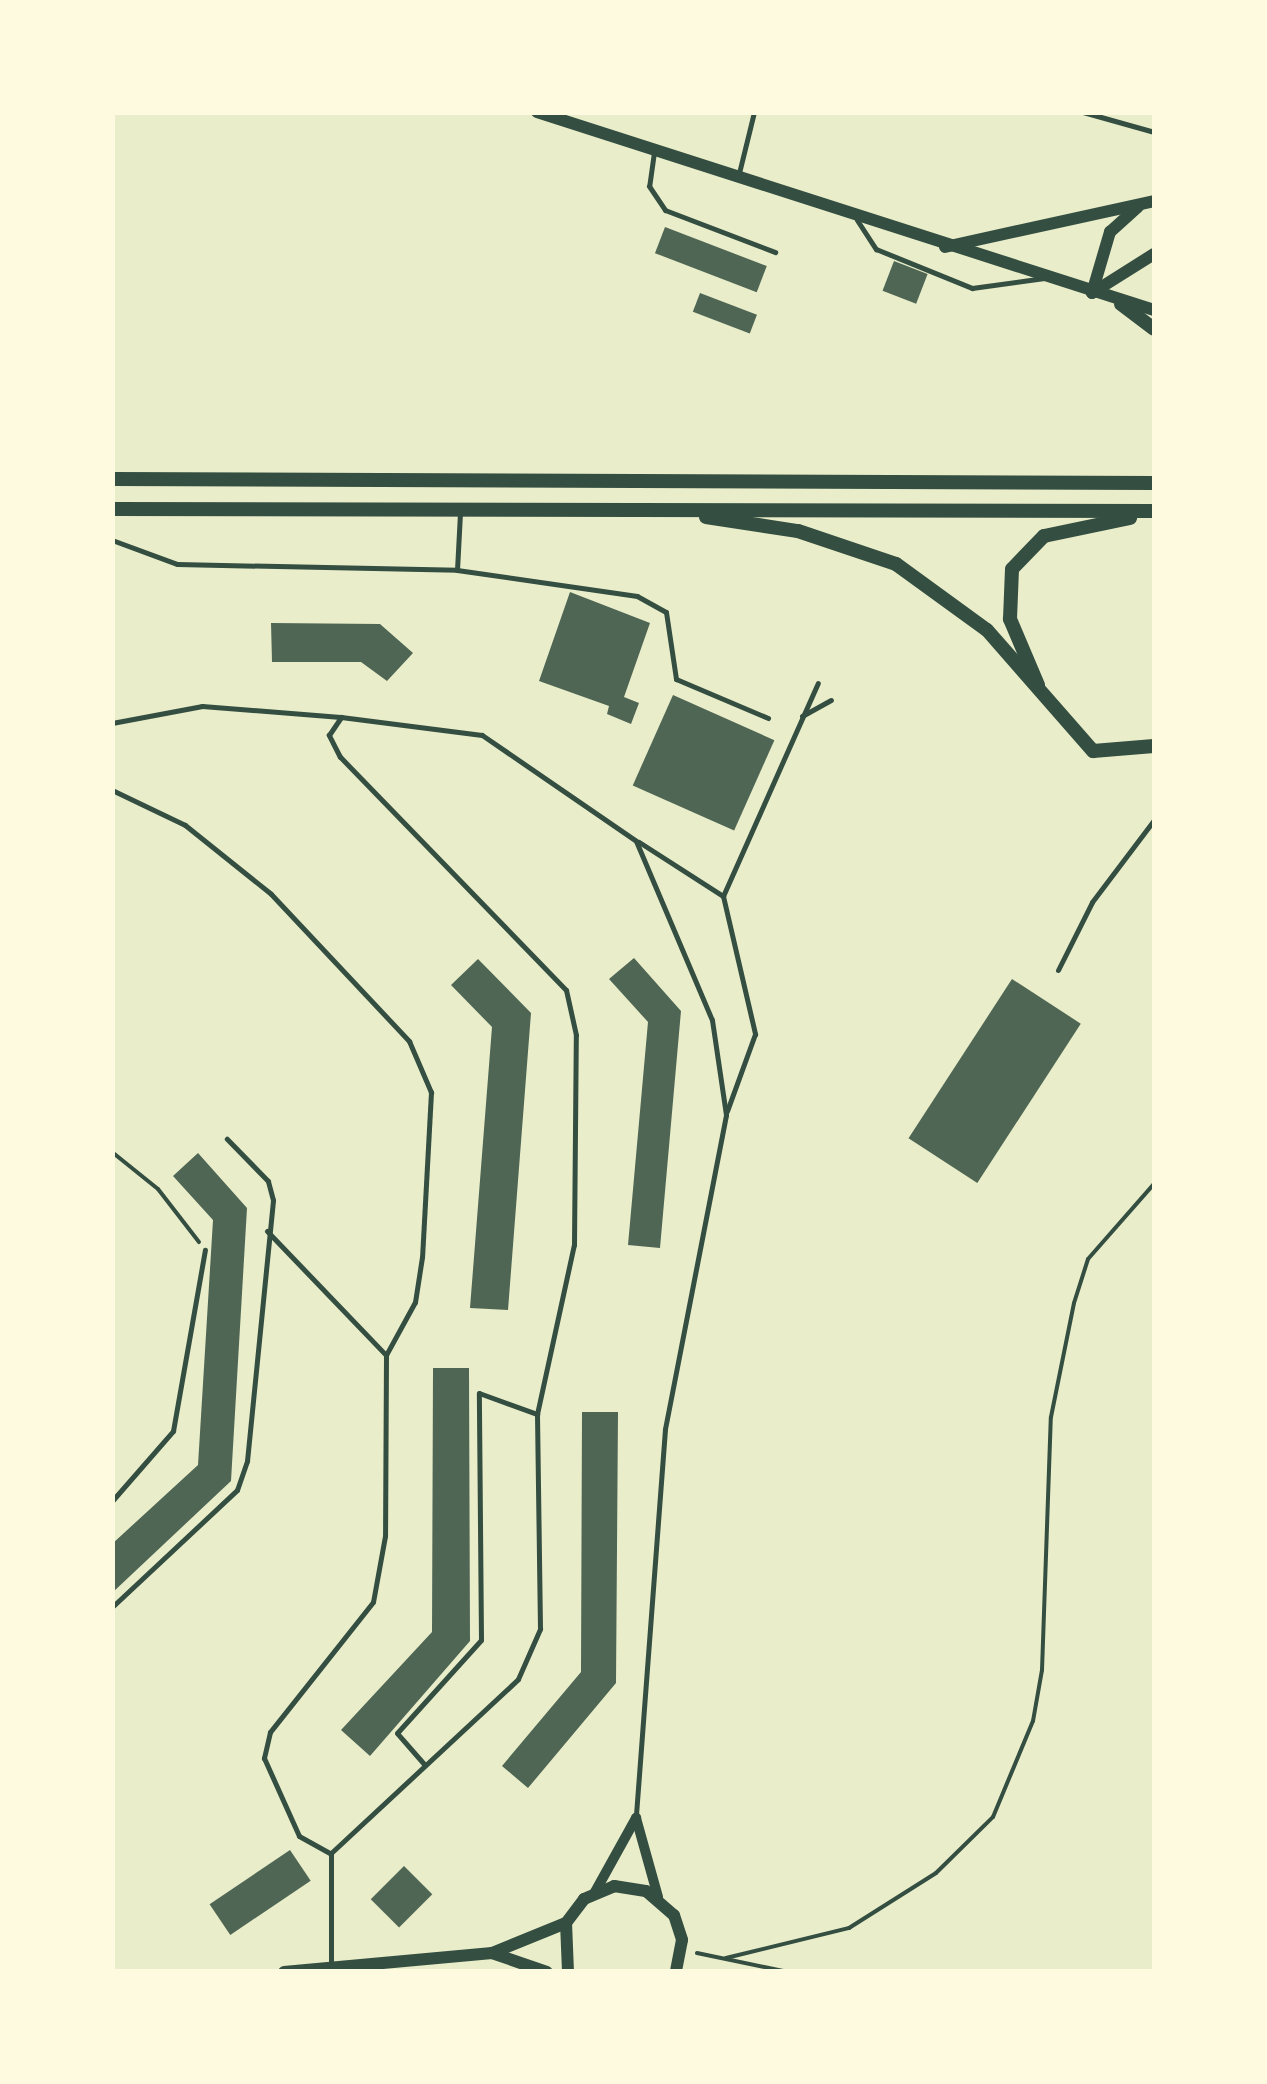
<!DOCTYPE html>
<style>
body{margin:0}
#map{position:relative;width:1267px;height:2084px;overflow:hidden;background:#e9edc9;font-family:Montserrat,sans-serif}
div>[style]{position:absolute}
.building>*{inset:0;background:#4f6655;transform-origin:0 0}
.path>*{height:4px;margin:-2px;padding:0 2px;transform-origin:2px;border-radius:2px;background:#344e41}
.service>*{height:5px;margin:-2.5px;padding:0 2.5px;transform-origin:2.5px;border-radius:2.5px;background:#344e41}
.minor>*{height:10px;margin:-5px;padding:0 5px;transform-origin:5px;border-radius:5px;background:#344e41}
.tertiary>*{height:12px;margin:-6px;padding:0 6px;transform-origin:6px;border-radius:6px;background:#344e41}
.secondary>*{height:14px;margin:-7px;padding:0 7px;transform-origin:7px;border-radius:7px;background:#344e41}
span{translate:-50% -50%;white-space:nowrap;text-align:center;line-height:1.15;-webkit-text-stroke:10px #fefae0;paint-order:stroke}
.frame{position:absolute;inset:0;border:115px solid #fefae0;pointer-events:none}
</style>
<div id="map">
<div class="building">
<i style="left:665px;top:227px;width:109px;height:28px;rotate:21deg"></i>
<i style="left:894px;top:261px;width:36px;height:32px;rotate:21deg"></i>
<i style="left:700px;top:293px;width:61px;height:20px;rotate:21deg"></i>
<i style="clip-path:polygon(570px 592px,650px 623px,624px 697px,639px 703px,631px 724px,607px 714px,609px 706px,539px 681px)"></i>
<i style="clip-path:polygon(271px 623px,380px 624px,413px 653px,387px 681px,361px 662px,272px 662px)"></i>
<i style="left:673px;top:695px;width:111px;height:99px;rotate:24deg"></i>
<i style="clip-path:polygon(634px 958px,681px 1011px,660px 1248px,628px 1245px,648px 1022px,609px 979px)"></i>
<i style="clip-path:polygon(478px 959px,531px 1013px,508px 1310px,470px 1308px,492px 1027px,451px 985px)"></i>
<i style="left:1012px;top:979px;width:82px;height:190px;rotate:33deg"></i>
<i style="clip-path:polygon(198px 1153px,247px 1208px,231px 1481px,112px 1593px,112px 1544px,198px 1465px,213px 1220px,173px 1176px)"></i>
<i style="clip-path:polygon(433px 1368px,469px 1368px,470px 1641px,370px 1756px,341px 1730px,432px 1632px)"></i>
<i style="clip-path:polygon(582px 1412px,618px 1412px,616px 1683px,528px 1788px,502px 1766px,581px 1672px)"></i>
<i style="left:290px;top:1850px;width:37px;height:97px;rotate:56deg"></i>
<i style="left:404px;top:1866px;width:40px;height:47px;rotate:45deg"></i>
</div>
<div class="path">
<i style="left:112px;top:1152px;width:59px;rotate:38.8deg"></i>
<i style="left:158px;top:1189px;width:67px;rotate:52.3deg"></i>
<i style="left:697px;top:1953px;width:93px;rotate:11.8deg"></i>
<i style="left:726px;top:1958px;width:127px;rotate:-13.7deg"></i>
<i style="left:849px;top:1928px;width:103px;rotate:-32.3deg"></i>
<i style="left:936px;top:1873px;width:80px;rotate:-44.5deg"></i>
<i style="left:993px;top:1817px;width:104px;rotate:-67.4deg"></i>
<i style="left:1033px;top:1721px;width:52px;rotate:-80deg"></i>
<i style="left:1042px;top:1670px;width:253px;rotate:-88deg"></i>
<i style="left:1051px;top:1417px;width:116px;rotate:-78.6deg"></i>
<i style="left:1074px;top:1303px;width:46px;rotate:-72.3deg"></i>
<i style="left:1088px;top:1259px;width:100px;rotate:-48.7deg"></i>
</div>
<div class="service">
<i style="left:1083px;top:112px;width:74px;rotate:15.7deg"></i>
<i style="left:654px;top:152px;width:34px;rotate:98deg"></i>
<i style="left:649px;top:186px;width:29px;rotate:56deg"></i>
<i style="left:665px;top:210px;width:118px;rotate:20.9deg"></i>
<i style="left:739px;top:173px;width:63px;rotate:-76.2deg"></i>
<i style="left:857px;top:220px;width:35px;rotate:57deg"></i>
<i style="left:876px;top:249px;width:104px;rotate:22.1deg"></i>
<i style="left:972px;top:288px;width:73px;rotate:-7.9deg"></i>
<i style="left:112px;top:540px;width:69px;rotate:20.3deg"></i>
<i style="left:177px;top:564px;width:280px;rotate:1.2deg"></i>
<i style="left:457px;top:570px;width:182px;rotate:8.2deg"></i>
<i style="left:637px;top:596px;width:33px;rotate:29deg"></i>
<i style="left:666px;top:612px;width:68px;rotate:81.5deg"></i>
<i style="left:676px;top:679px;width:100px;rotate:23deg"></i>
<i style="left:457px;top:570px;width:57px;rotate:-87deg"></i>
<i style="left:802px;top:716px;width:33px;rotate:-29deg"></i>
<i style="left:112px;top:723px;width:92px;rotate:-10.7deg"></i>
<i style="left:202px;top:706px;width:139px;rotate:4.5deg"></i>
<i style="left:112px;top:790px;width:81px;rotate:25.6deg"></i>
<i style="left:185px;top:825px;width:110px;rotate:38.7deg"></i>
<i style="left:271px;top:894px;width:202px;rotate:46.8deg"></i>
<i style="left:409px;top:1041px;width:56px;rotate:66.7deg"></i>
<i style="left:431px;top:1092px;width:165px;rotate:93.1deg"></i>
<i style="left:422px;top:1257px;width:46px;rotate:98.8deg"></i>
<i style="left:415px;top:1302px;width:60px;rotate:118.7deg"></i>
<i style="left:386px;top:1355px;width:181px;rotate:90.3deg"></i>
<i style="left:385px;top:1536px;width:67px;rotate:100.3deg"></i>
<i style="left:373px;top:1602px;width:166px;rotate:128.4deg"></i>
<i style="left:270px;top:1732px;width:27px;rotate:103deg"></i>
<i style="left:264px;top:1758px;width:85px;rotate:65.8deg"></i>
<i style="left:299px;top:1836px;width:35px;rotate:29deg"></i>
<i style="left:639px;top:842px;width:100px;rotate:32.7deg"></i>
<i style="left:723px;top:896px;width:142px;rotate:76.9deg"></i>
<i style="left:755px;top:1034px;width:82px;rotate:110deg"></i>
<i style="left:723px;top:896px;width:233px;rotate:-66deg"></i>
<i style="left:1058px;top:970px;width:76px;rotate:-63.4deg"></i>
<i style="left:1092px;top:902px;width:103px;rotate:-52.9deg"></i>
<i style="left:267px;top:1231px;width:172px;rotate:46.2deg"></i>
<i style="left:112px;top:1501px;width:93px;rotate:-48.9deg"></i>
<i style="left:173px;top:1431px;width:184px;rotate:-80deg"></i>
<i style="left:112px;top:1607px;width:171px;rotate:-43.1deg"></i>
<i style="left:237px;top:1490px;width:31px;rotate:-71deg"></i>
<i style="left:247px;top:1461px;width:262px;rotate:-84.3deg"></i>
<i style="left:273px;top:1200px;width:20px;rotate:-105deg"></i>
<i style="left:268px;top:1181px;width:59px;rotate:-134.3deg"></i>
<i style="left:424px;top:1764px;width:41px;rotate:-131.1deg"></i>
<i style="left:397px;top:1733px;width:125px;rotate:-47.9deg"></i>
<i style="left:481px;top:1640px;width:247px;rotate:-90.5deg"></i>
<i style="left:479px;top:1393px;width:62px;rotate:19.9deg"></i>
<i style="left:331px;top:1964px;width:111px;rotate:-90deg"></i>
<i style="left:331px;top:1853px;width:255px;rotate:-42.9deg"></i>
<i style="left:518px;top:1679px;width:55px;rotate:-66.3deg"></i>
<i style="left:540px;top:1629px;width:215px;rotate:-90.8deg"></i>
<i style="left:537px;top:1414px;width:173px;rotate:-77.7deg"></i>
<i style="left:574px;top:1245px;width:210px;rotate:-89.5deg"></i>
<i style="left:576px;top:1035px;width:46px;rotate:-102.5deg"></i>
<i style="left:566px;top:990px;width:325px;rotate:-134.1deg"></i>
<i style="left:340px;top:757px;width:25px;rotate:-117deg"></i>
<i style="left:329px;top:735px;width:22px;rotate:-56deg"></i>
<i style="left:341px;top:717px;width:142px;rotate:7.3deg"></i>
<i style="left:482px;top:735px;width:187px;rotate:34.5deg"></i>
<i style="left:636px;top:841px;width:194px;rotate:67deg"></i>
<i style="left:712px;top:1020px;width:96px;rotate:81.6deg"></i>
<i style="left:726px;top:1115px;width:320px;rotate:101deg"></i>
<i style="left:665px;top:1429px;width:388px;rotate:94.3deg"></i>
</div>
<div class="minor">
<i style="left:595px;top:1892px;width:85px;rotate:-61deg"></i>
<i style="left:636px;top:1818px;width:82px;rotate:74.4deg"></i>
</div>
<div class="tertiary">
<i style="left:537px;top:112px;width:648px;rotate:17.79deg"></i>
<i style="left:945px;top:247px;width:214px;rotate:-12.4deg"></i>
<i style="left:1092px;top:293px;width:64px;rotate:-73.6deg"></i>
<i style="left:1110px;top:232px;width:38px;rotate:-42deg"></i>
<i style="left:1092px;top:293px;width:73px;rotate:-32.2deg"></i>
<i style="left:492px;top:1953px;width:58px;rotate:19.1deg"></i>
<i style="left:284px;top:1972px;width:209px;rotate:-5.2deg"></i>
<i style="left:492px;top:1953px;width:80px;rotate:-22.1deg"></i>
<i style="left:568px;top:1972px;width:49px;rotate:-92.3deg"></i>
<i style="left:566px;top:1923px;width:30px;rotate:-53deg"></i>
<i style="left:584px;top:1899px;width:33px;rotate:-23deg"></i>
<i style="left:614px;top:1886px;width:32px;rotate:9deg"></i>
<i style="left:646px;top:1891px;width:37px;rotate:41deg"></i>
<i style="left:674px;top:1915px;width:26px;rotate:72deg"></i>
<i style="left:682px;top:1940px;width:33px;rotate:101deg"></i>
</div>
<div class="secondary">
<i style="left:1121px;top:304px;width:41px;rotate:37.1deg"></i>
<i style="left:112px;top:479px;width:1042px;rotate:0.22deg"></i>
<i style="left:112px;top:509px;width:1042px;rotate:0.11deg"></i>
<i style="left:706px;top:517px;width:93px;rotate:8.7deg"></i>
<i style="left:798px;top:531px;width:103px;rotate:18.6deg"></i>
<i style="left:896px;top:564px;width:112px;rotate:36deg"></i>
<i style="left:987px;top:630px;width:161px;rotate:48.8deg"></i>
<i style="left:1093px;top:751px;width:61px;rotate:-4.7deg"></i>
<i style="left:1038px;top:685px;width:72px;rotate:-113deg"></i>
<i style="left:1010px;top:619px;width:50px;rotate:-87.7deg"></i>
<i style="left:1012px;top:569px;width:46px;rotate:-45.9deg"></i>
<i style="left:1044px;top:536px;width:88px;rotate:-11.8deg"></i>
</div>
<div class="frame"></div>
</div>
